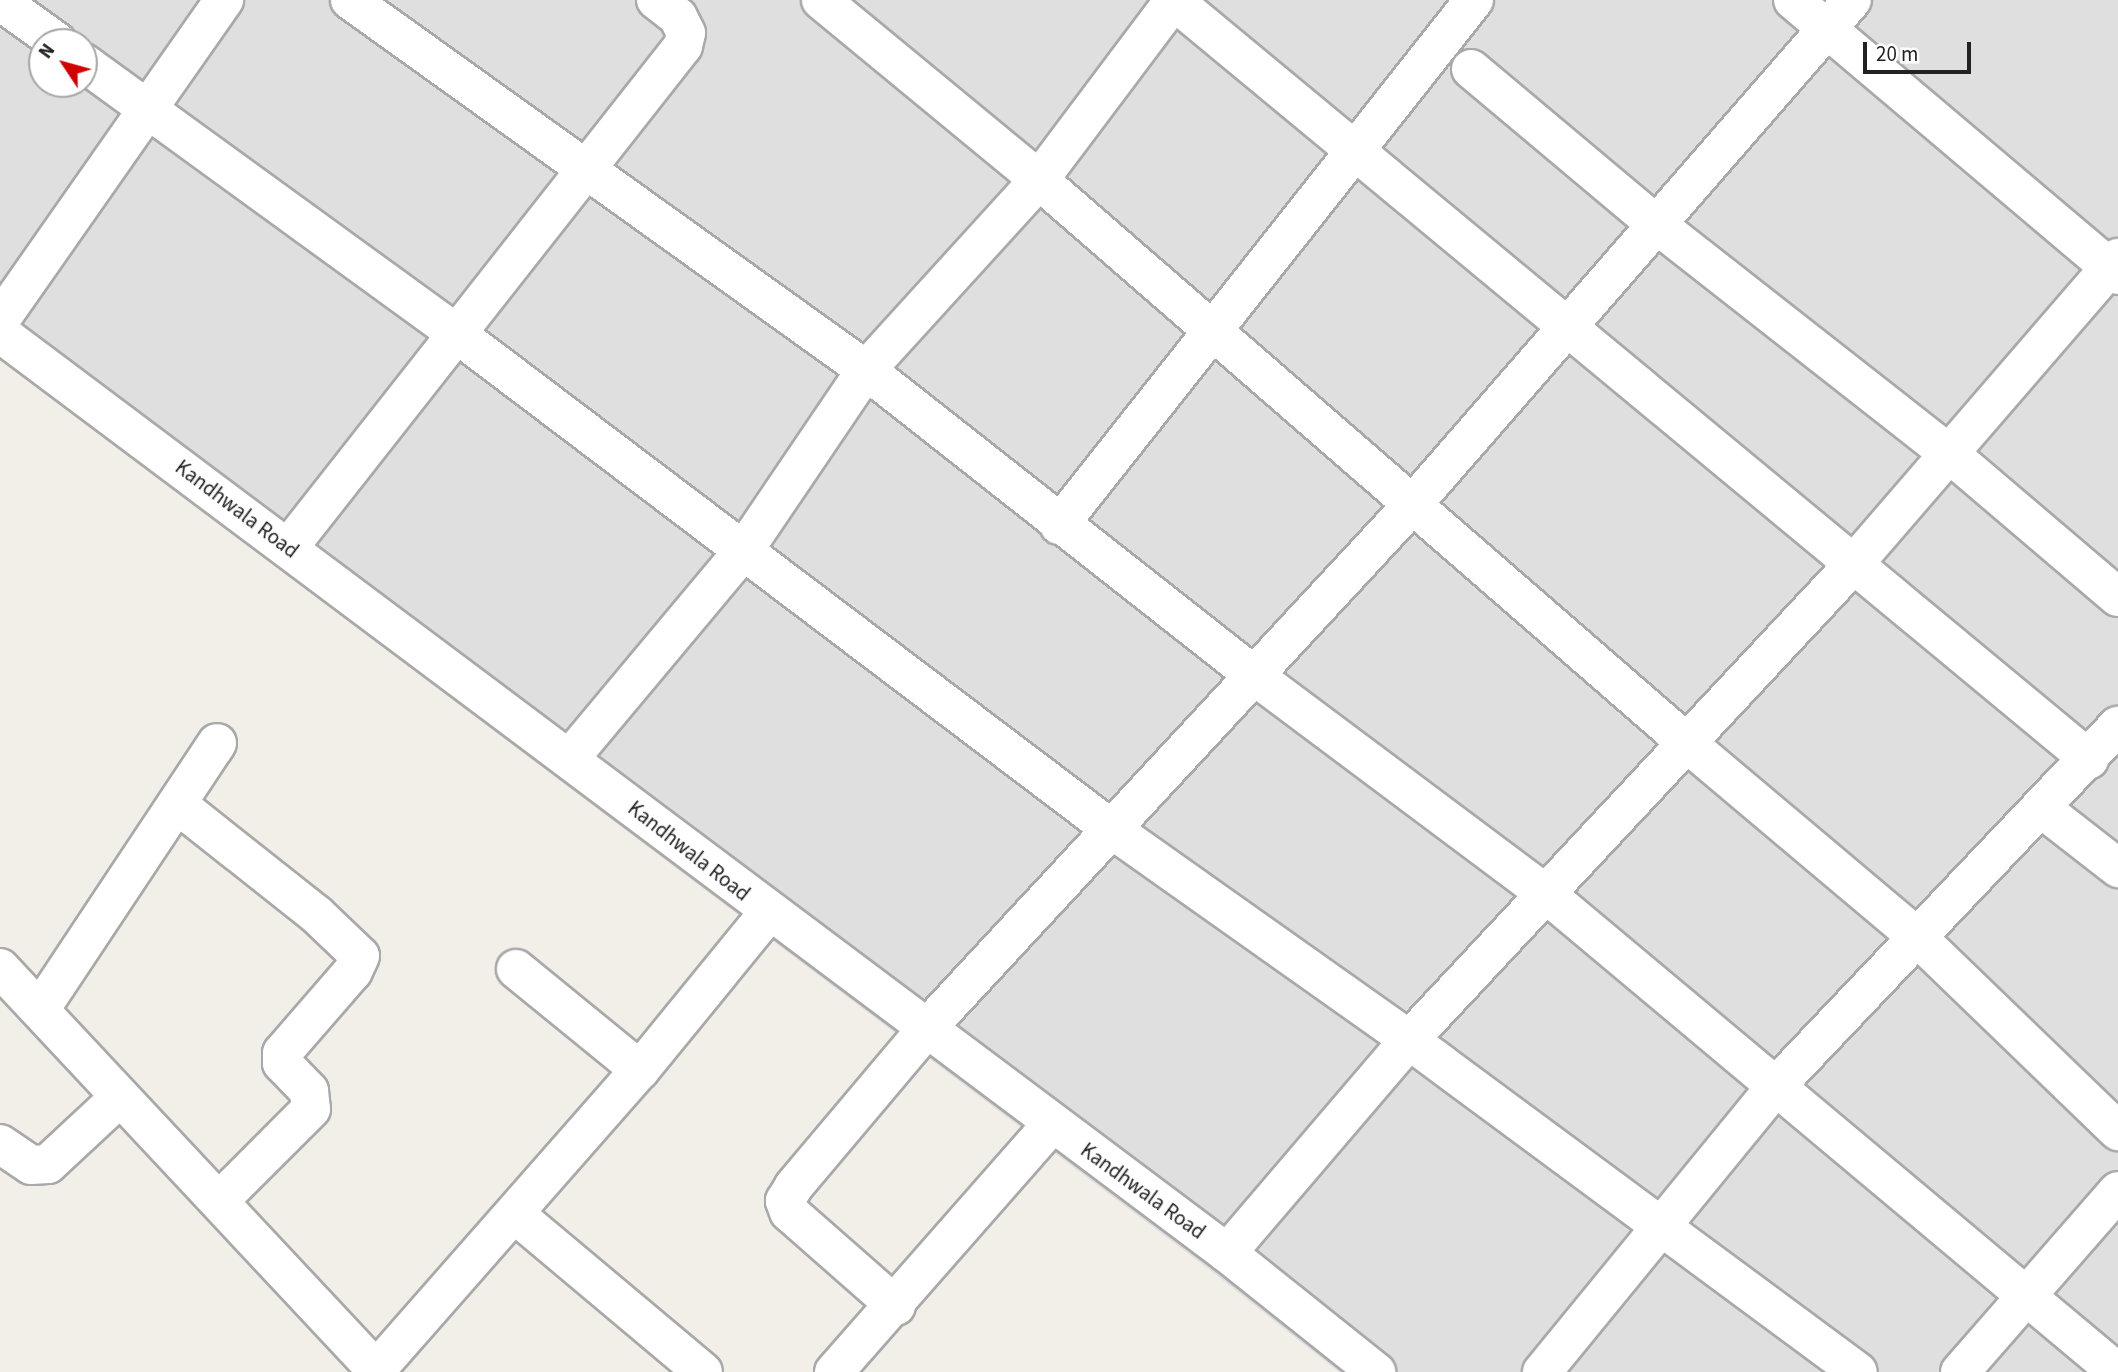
<!DOCTYPE html>
<style>
body{margin:0}
#map{position:relative;width:2118px;height:1372px;overflow:hidden;background:#f2efe9;font-family:"Source Sans 3",sans-serif}
div>[style]{position:absolute}
.residential>*{inset:0;background:#e0dfdf}
.roads{filter:drop-shadow(2px 0 #a9a9a9) drop-shadow(-2px 0 #a9a9a9) drop-shadow(0 2px #a9a9a9) drop-shadow(0 -2px #a9a9a9)}
.minor>*{height:38px;margin:-19px;padding:0 19px;transform-origin:19px;border-radius:19px;background:#fff}
.tertiary>*{height:38px;margin:-19px;padding:0 19px;transform-origin:19px;border-radius:19px;background:#fff}
span{translate:-50% -50%;white-space:nowrap;text-align:center;line-height:1.15;-webkit-text-stroke:5px #fff;paint-order:stroke}
.street-label{font-size:21px;color:#222}
.north{position:absolute;left:28px;top:28px;width:70px;height:70px;box-sizing:border-box;background:#fff;border:2px solid #a7a7a7;border-radius:50%;rotate:306deg;font-size:19px;font-weight:700;line-height:28px;text-align:center;color:#222}
.north::after{content:'';display:block;margin:auto;width:24px;height:32px;background:#d40000;clip-path:polygon(50% 0,100% 100%,50% 72%,0 100%)}
.scale{position:absolute;left:1863px;top:42px;width:108px;height:32px;box-sizing:border-box;border:4px solid #222;border-top:0;padding-left:9px;font-size:21px;line-height:24px;white-space:nowrap;color:#222;-webkit-text-stroke:5px #fff;paint-order:stroke}
</style>
<div id="map">
<div class="residential">
<i style="clip-path:polygon(evenodd,0 0,2118px 0,2118px 1372px,1339px 1372px,1210px 1270px,0 359px,0 0,42px 42px,84px 42px,84px 84px,42px 84px,42px 42px)"></i>
</div>
<div class="roads">
<div class="minor">
<i style="left:350px;top:0;width:635px;rotate:35.64deg"></i>
<i style="left:866px;top:370px;width:491px;rotate:38.2deg"></i>
<i style="left:1252px;top:674px;width:366px;rotate:36.8deg"></i>
<i style="left:1545px;top:893px;width:746px;rotate:39.94deg"></i>
<i style="left:821px;top:0;width:283px;rotate:39.5deg"></i>
<i style="left:1039px;top:180px;width:860px;rotate:40.99deg"></i>
<i style="left:1688px;top:744px;width:298px;rotate:40.1deg"></i>
<i style="left:1916px;top:936px;width:281px;rotate:44deg"></i>
<i style="left:1173px;top:0;width:1190px;rotate:39.65deg"></i>
<i style="left:1793px;top:0;width:426px;rotate:40.2deg"></i>
<i style="left:0;top:1px;width:70px;rotate:35.7deg"></i>
<i style="left:84px;top:63px;width:461px;rotate:36deg"></i>
<i style="left:457px;top:334px;width:819px;rotate:37.11deg"></i>
<i style="left:1110px;top:828px;width:367px;rotate:35.3deg"></i>
<i style="left:1409px;top:1040px;width:558px;rotate:36.48deg"></i>
<i style="left:1471px;top:69px;width:241px;rotate:40deg"></i>
<i style="left:1656px;top:224px;width:375px;rotate:38.1deg"></i>
<i style="left:1951px;top:455px;width:219px;rotate:40.4deg"></i>
<i style="left:0;top:320px;width:391px;rotate:-55deg"></i>
<i style="left:1059px;top:525px;width:669px;rotate:-51.67deg"></i>
<i style="left:289px;top:547px;width:637px;rotate:-51.82deg"></i>
<i style="left:683px;top:46px;width:13px;rotate:-77deg"></i>
<i style="left:686px;top:33px;width:18px;rotate:-117deg"></i>
<i style="left:678px;top:17px;width:28px;rotate:-142deg"></i>
<i style="left:570px;top:758px;width:271px;rotate:-50.1deg"></i>
<i style="left:744px;top:550px;width:217px;rotate:-55.9deg"></i>
<i style="left:866px;top:370px;width:257px;rotate:-47.7deg"></i>
<i style="left:1039px;top:180px;width:225px;rotate:-53.1deg"></i>
<i style="left:177px;top:804px;width:179px;rotate:38.4deg"></i>
<i style="left:317px;top:915px;width:59px;rotate:43.6deg"></i>
<i style="left:360px;top:956px;width:17px;rotate:115deg"></i>
<i style="left:353px;top:971px;width:108px;rotate:130.9deg"></i>
<i style="left:282px;top:1053px;width:10px;rotate:90deg"></i>
<i style="left:282px;top:1063px;width:39px;rotate:46deg"></i>
<i style="left:309px;top:1091px;width:18px;rotate:84deg"></i>
<i style="left:311px;top:1109px;width:130px;rotate:135deg"></i>
<i style="left:2041px;top:808px;width:98px;rotate:37.9deg"></i>
<i style="left:0;top:968px;width:553px;rotate:46.9deg"></i>
<i style="left:516px;top:969px;width:160px;rotate:39.2deg"></i>
<i style="left:41px;top:1008px;width:318px;rotate:-56.4deg"></i>
<i style="left:0;top:1144px;width:37px;rotate:34deg"></i>
<i style="left:31px;top:1165px;width:17px;rotate:-3deg"></i>
<i style="left:48px;top:1164px;width:98px;rotate:-42.9deg"></i>
<i style="left:516px;top:1215px;width:244px;rotate:40deg"></i>
<i style="left:1227px;top:1253px;width:280px;rotate:-49.5deg"></i>
<i style="left:1409px;top:1040px;width:649px;rotate:-46.94deg"></i>
<i style="left:1852px;top:566px;width:407px;rotate:-49.2deg"></i>
<i style="left:896px;top:1306px;width:142px;rotate:-138.7deg"></i>
<i style="left:789px;top:1212px;width:12px;rotate:-110deg"></i>
<i style="left:785px;top:1201px;width:17px;rotate:-59deg"></i>
<i style="left:794px;top:1186px;width:207px;rotate:-49.9deg"></i>
<i style="left:927px;top:1028px;width:715px;rotate:-47.15deg"></i>
<i style="left:1413px;top:504px;width:668px;rotate:-48.94deg"></i>
<i style="left:376px;top:1370px;width:400px;rotate:-48.7deg"></i>
<i style="left:640px;top:1070px;width:203px;rotate:-50.8deg"></i>
<i style="left:834px;top:1372px;width:330px;rotate:-48.7deg"></i>
<i style="left:1542px;top:1372px;width:368px;rotate:-50.7deg"></i>
<i style="left:1775px;top:1087px;width:498px;rotate:-46.5deg"></i>
<i style="left:1960px;top:1372px;width:240px;rotate:-48.9deg"></i>
</div>
<div class="tertiary">
<i style="left:0;top:333px;width:1534px;rotate:36.86deg"></i>
<i style="left:1227px;top:1253px;width:191px;rotate:38.6deg"></i>
</div>
</div>
<div class="street-label">
<span style="left:237px;top:509px;rotate:37deg">Kandhwala Road</span>
<span style="left:689px;top:851px;rotate:38deg">Kandhwala Road</span>
<span style="left:1143px;top:1191px;rotate:36deg">Kandhwala Road</span>
</div>
<div class="north">N</div>
<div class="scale">20 m</div>
</div>
